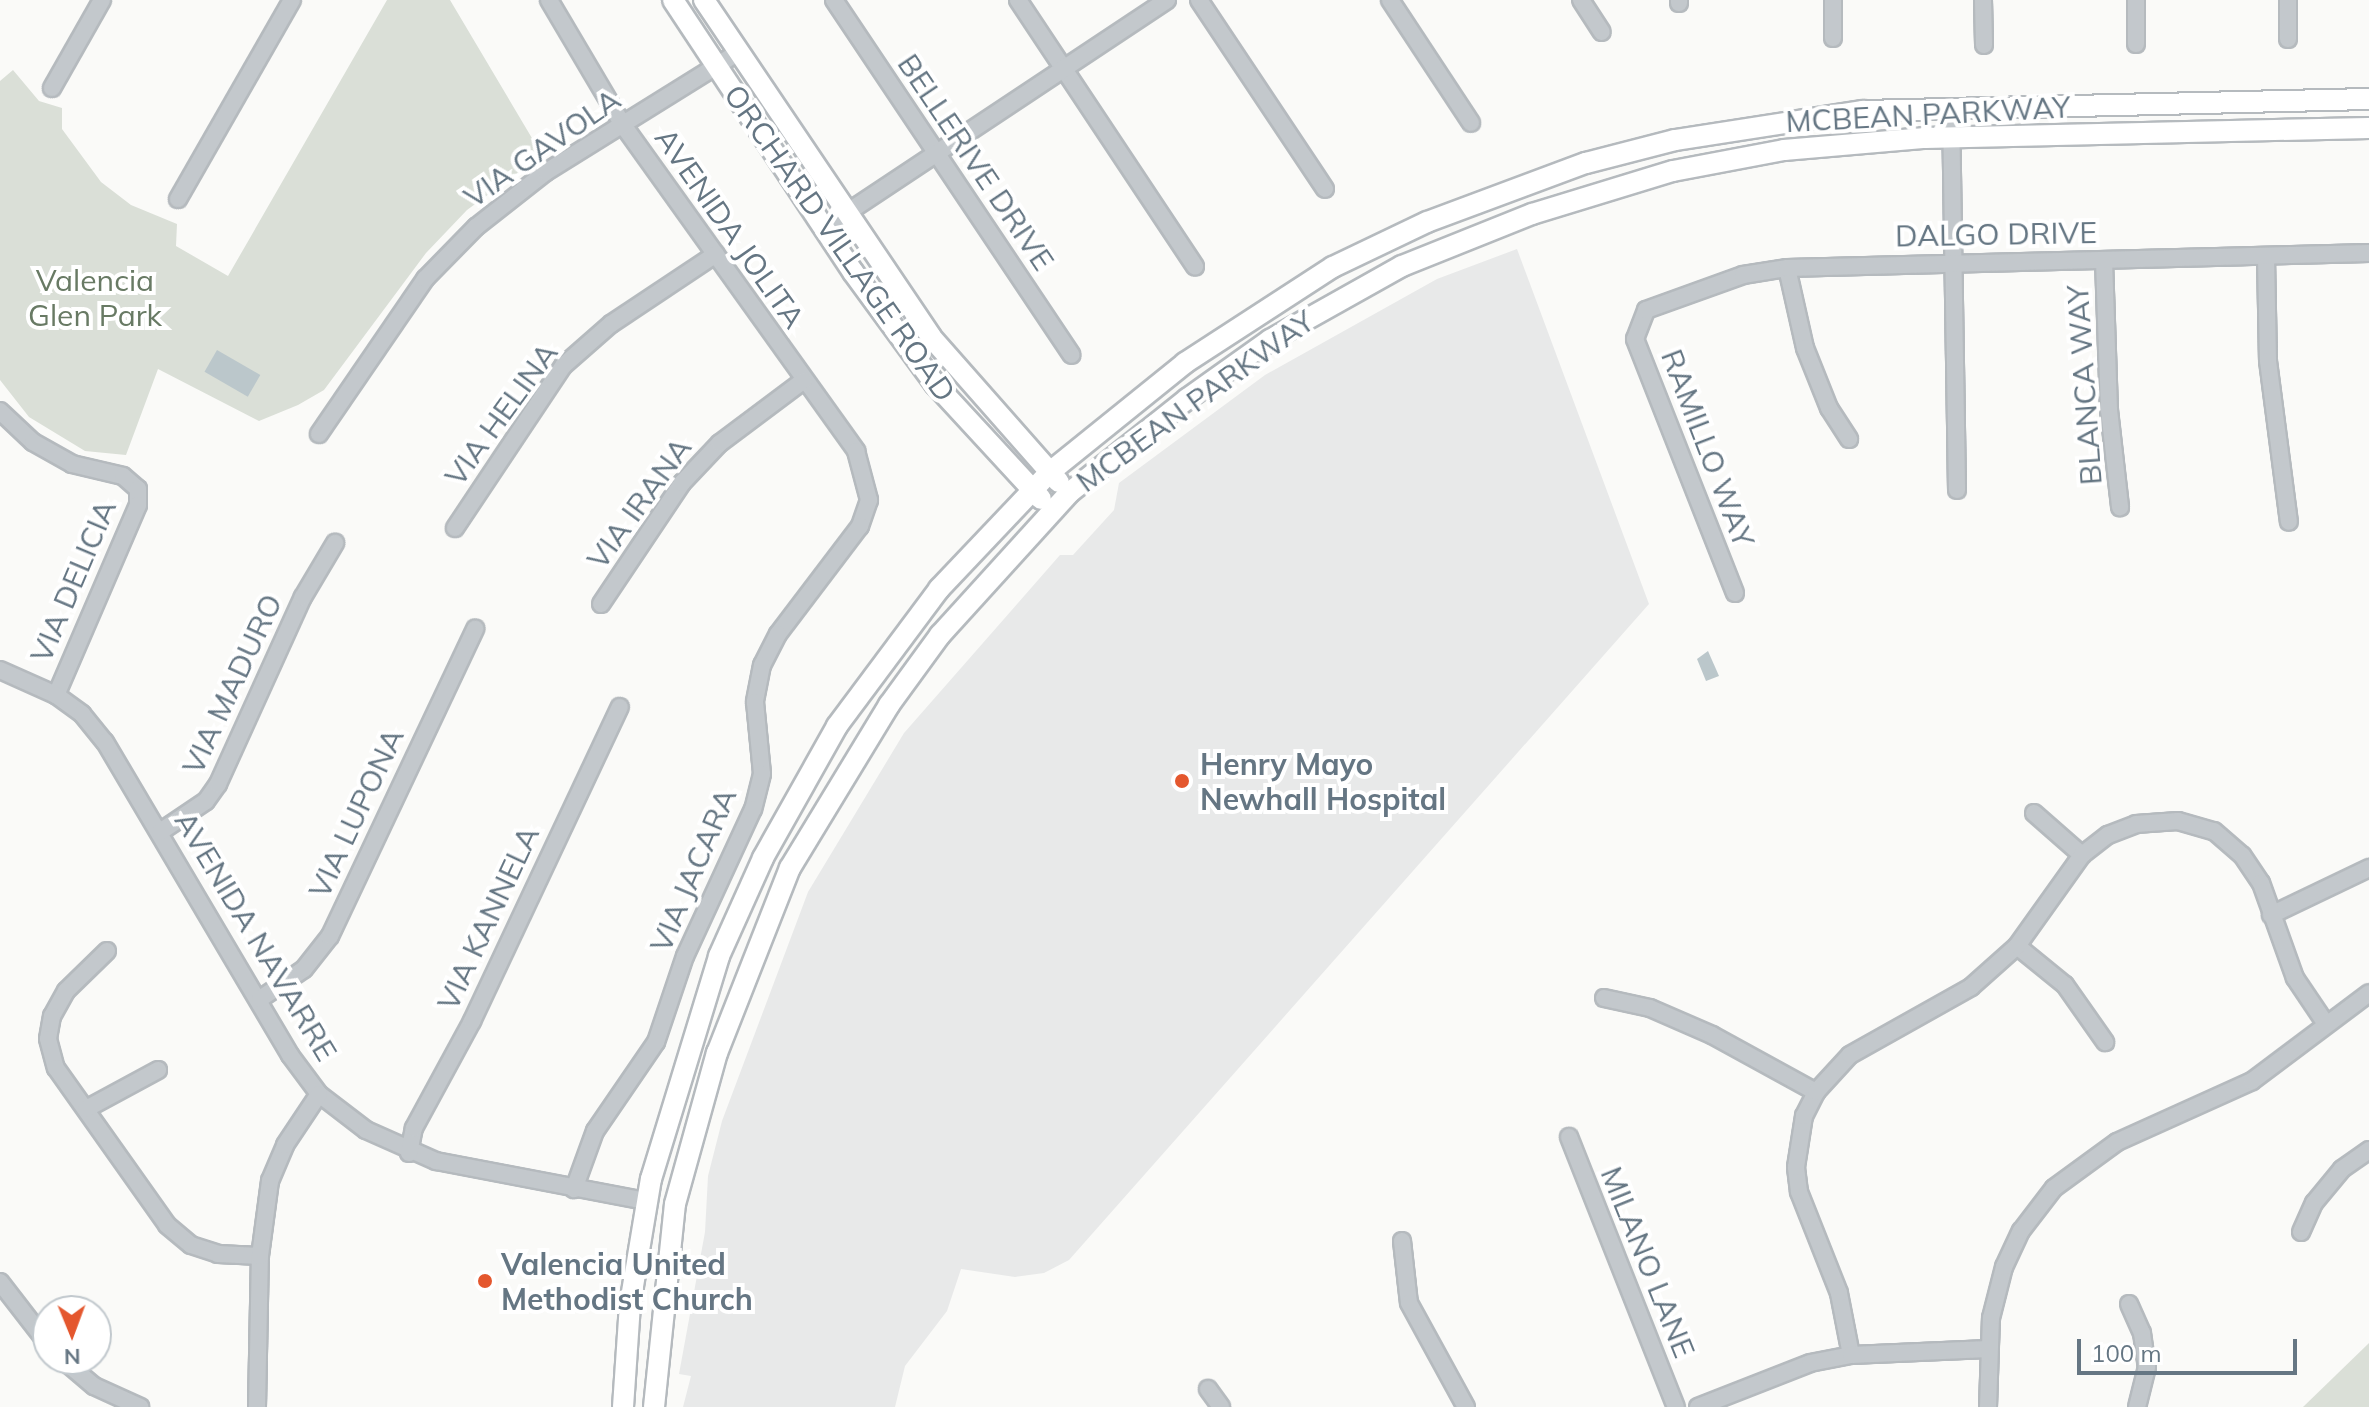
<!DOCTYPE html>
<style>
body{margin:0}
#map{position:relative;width:2369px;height:1407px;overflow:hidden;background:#fafaf8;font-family:Mulish,sans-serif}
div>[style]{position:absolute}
.built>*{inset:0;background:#e8e9e9}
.green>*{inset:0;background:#dadfd7}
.water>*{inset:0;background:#bbc7cb;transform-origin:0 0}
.roads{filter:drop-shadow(2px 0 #b5babe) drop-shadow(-2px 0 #b5babe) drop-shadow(0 2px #b5babe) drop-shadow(0 -2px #b5babe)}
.minor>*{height:16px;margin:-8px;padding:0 8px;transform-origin:8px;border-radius:8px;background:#c3c8cc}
.major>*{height:20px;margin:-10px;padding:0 10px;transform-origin:10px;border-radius:10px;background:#fff}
.dots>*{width:22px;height:22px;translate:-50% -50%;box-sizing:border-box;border:4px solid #fff;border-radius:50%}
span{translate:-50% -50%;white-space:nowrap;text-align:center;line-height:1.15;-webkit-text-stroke:8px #fff;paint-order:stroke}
.street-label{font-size:30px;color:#657683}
.park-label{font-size:30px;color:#687a64}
.poi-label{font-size:30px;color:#657683;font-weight:700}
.left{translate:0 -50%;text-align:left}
.north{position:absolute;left:32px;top:1295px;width:80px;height:80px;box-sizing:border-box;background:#fff;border:2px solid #c1c8cd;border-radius:50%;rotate:179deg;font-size:22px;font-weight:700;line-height:32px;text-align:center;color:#657683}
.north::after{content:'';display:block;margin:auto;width:28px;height:36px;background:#e4572e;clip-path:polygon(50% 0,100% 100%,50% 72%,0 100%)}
.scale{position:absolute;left:2077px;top:1339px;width:220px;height:36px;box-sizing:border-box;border:4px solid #657683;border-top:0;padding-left:10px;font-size:24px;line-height:28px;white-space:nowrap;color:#657683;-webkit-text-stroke:6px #fff;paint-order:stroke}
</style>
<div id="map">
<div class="built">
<i style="clip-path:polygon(1517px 249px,1649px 604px,1069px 1260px,1044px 1273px,1015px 1277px,961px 1269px,947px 1311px,905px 1366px,895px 1407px,683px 1407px,691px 1376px,679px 1374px,705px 1232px,708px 1176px,722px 1121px,808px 892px,904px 733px,1060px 555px,1073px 555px,1114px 510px,1119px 483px,1265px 375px,1437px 279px)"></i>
</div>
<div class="green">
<i style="clip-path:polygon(387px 0,450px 0,542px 155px,467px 210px,426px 253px,324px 390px,298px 405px,259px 421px,158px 369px,126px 455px,85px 451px,29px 417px,0 380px,0 81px,13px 70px,39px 101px,62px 108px,62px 129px,101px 182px,131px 205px,177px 224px,176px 246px,228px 276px)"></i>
<i style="clip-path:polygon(2369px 1343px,2369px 1407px,2303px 1407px)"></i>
</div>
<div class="water">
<i style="left:217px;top:350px;width:50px;height:25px;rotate:30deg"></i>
<i style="clip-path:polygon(1708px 651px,1719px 676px,1706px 681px,1697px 659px)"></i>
</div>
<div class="roads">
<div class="minor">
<i style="left:549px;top:0;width:145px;rotate:59.4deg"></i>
<i style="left:623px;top:125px;width:401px;rotate:54.4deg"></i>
<i style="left:856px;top:451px;width:51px;rotate:75.1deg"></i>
<i style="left:869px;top:500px;width:28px;rotate:109deg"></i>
<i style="left:860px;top:526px;width:136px;rotate:127.2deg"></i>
<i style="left:778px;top:634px;width:35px;rotate:117deg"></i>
<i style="left:762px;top:665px;width:38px;rotate:101deg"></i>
<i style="left:755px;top:702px;width:72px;rotate:84.4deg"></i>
<i style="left:762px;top:774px;width:36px;rotate:104deg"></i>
<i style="left:753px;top:809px;width:162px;rotate:114.8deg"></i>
<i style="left:685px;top:956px;width:91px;rotate:108.6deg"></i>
<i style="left:656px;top:1042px;width:108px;rotate:124.4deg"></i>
<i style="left:595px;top:1131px;width:62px;rotate:109.9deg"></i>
<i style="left:834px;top:0;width:427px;rotate:56.2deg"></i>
<i style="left:1018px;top:0;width:320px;rotate:56.4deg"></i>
<i style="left:1199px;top:0;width:227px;rotate:56.3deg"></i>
<i style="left:1390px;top:0;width:147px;rotate:56.6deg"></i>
<i style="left:1581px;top:0;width:38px;rotate:57deg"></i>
<i style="left:1679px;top:0;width:3px;rotate:90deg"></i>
<i style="left:1833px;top:0;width:38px;rotate:90deg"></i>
<i style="left:1983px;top:0;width:45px;rotate:88.7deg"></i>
<i style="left:2136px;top:0;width:44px;rotate:90deg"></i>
<i style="left:2288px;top:0;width:39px;rotate:90deg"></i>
<i style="left:52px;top:88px;width:101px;rotate:-60.4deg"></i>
<i style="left:1951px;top:108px;width:382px;rotate:89.1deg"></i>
<i style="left:178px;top:199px;width:229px;rotate:-60.2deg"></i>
<i style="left:824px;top:228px;width:412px;rotate:-33.6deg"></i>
<i style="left:2266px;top:257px;width:104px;rotate:88.9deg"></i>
<i style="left:2268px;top:361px;width:162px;rotate:82.6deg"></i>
<i style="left:2104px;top:260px;width:150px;rotate:88.1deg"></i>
<i style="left:2109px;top:410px;width:98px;rotate:83.5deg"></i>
<i style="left:1787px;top:268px;width:82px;rotate:77.3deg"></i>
<i style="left:1805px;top:348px;width:65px;rotate:68.2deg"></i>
<i style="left:1829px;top:408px;width:37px;rotate:57deg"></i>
<i style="left:0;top:411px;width:45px;rotate:43.2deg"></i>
<i style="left:33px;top:442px;width:45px;rotate:29.4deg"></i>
<i style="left:72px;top:464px;width:52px;rotate:13.2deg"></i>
<i style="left:123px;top:476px;width:20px;rotate:41deg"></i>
<i style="left:138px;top:489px;width:16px;rotate:90deg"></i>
<i style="left:138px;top:505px;width:207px;rotate:113.3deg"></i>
<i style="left:319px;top:434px;width:188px;rotate:-55.6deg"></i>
<i style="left:425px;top:279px;width:73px;rotate:-45.6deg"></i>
<i style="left:476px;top:227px;width:89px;rotate:-38.2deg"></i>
<i style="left:546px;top:172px;width:227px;rotate:-31.9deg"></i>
<i style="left:455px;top:528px;width:195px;rotate:-56.3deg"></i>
<i style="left:563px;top:366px;width:64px;rotate:-41.2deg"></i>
<i style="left:611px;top:324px;width:126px;rotate:-33.7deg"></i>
<i style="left:1735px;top:593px;width:273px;rotate:-111.5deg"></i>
<i style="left:1635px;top:339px;width:31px;rotate:-69deg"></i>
<i style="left:1646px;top:310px;width:103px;rotate:-19.8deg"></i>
<i style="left:1743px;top:275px;width:45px;rotate:-9deg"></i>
<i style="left:1787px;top:268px;width:582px;rotate:-1.48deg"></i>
<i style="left:601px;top:604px;width:146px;rotate:-56.2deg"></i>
<i style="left:682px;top:483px;width:55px;rotate:-46.5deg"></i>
<i style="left:720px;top:443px;width:104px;rotate:-36.8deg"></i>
<i style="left:0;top:670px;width:61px;rotate:24.1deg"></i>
<i style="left:56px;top:695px;width:32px;rotate:36deg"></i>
<i style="left:82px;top:714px;width:36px;rotate:51deg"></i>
<i style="left:105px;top:742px;width:364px;rotate:59.4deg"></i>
<i style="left:290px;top:1055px;width:49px;rotate:53.4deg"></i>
<i style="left:319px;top:1094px;width:59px;rotate:37.5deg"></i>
<i style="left:366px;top:1130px;width:77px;rotate:23.9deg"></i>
<i style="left:436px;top:1161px;width:214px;rotate:10.8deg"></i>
<i style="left:2034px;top:813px;width:64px;rotate:41.2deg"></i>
<i style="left:160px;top:832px;width:55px;rotate:-34deg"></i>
<i style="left:206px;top:801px;width:21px;rotate:-55deg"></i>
<i style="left:218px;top:784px;width:205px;rotate:-65.6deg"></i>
<i style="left:303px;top:597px;width:63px;rotate:-59.3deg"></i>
<i style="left:2271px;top:915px;width:109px;rotate:-25.6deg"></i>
<i style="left:2017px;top:946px;width:62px;rotate:39.1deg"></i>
<i style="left:2065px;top:985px;width:70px;rotate:54.9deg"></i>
<i style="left:107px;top:951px;width:57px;rotate:135.7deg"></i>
<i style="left:66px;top:991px;width:29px;rotate:119deg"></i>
<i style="left:52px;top:1016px;width:23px;rotate:100deg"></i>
<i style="left:48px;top:1039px;width:30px;rotate:75deg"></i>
<i style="left:56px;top:1068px;width:192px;rotate:54.7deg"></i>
<i style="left:167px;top:1225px;width:31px;rotate:40deg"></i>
<i style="left:191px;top:1245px;width:28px;rotate:18deg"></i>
<i style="left:218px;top:1254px;width:42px;rotate:2.7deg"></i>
<i style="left:1604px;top:998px;width:47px;rotate:12.3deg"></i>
<i style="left:1650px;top:1008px;width:68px;rotate:23.5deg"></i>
<i style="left:1712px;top:1035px;width:119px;rotate:28.7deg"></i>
<i style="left:260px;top:999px;width:53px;rotate:-34.3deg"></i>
<i style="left:304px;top:969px;width:42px;rotate:-51.8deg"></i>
<i style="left:330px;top:936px;width:340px;rotate:-64.7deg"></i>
<i style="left:86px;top:1109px;width:82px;rotate:-28.4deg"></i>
<i style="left:1569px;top:1137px;width:290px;rotate:68.4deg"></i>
<i style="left:409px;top:1153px;width:25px;rotate:-79deg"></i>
<i style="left:414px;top:1128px;width:122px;rotate:-61.5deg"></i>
<i style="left:472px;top:1021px;width:347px;rotate:-64.8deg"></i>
<i style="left:2301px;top:1232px;width:32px;rotate:-66deg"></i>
<i style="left:2314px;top:1203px;width:44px;rotate:-50.5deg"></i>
<i style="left:2342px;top:1169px;width:33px;rotate:-35deg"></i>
<i style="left:1402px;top:1241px;width:62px;rotate:83.6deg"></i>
<i style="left:1409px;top:1303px;width:119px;rotate:61.3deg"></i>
<i style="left:0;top:1282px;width:78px;rotate:52.3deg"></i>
<i style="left:2129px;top:1304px;width:32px;rotate:66deg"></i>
<i style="left:2142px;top:1333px;width:34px;rotate:82deg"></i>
<i style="left:2147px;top:1367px;width:41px;rotate:104deg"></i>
<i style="left:1851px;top:1355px;width:63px;rotate:-101deg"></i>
<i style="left:1839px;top:1293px;width:109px;rotate:-111.6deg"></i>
<i style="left:1799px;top:1192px;width:25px;rotate:-97deg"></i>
<i style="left:1796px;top:1167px;width:52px;rotate:-81.1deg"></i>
<i style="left:1804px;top:1116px;width:27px;rotate:-63deg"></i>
<i style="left:1816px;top:1092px;width:50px;rotate:-47.4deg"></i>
<i style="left:1850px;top:1055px;width:139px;rotate:-29.3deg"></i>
<i style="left:1971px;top:987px;width:62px;rotate:-41.7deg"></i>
<i style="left:2017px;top:946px;width:112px;rotate:-54.5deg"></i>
<i style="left:2082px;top:855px;width:33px;rotate:-38deg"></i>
<i style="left:2108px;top:835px;width:30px;rotate:-21deg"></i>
<i style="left:2136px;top:824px;width:42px;rotate:-4.1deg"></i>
<i style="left:2178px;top:821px;width:37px;rotate:16deg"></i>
<i style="left:2214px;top:831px;width:37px;rotate:41deg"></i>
<i style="left:2242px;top:855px;width:34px;rotate:56deg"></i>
<i style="left:2261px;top:883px;width:101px;rotate:70.3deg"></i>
<i style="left:2295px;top:978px;width:55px;rotate:56deg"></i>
<i style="left:62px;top:1359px;width:42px;rotate:40.2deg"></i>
<i style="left:94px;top:1386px;width:51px;rotate:24.5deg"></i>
<i style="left:1208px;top:1389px;width:22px;rotate:54deg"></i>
<i style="left:257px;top:1407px;width:151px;rotate:-88.9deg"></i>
<i style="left:260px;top:1256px;width:76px;rotate:-82.4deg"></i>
<i style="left:270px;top:1181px;width:39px;rotate:-67deg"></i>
<i style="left:285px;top:1145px;width:61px;rotate:-56.3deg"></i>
<i style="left:1698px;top:1407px;width:120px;rotate:-21.4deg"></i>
<i style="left:1810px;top:1363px;width:42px;rotate:-11deg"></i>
<i style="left:1851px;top:1355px;width:137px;rotate:-2.5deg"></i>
<i style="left:1988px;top:1407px;width:89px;rotate:-88.1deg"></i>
<i style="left:1991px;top:1318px;width:53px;rotate:-75.7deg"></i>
<i style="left:2004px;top:1267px;width:40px;rotate:-65deg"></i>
<i style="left:2021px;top:1231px;width:54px;rotate:-52.5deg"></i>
<i style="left:2054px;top:1188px;width:78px;rotate:-36.1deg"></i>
<i style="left:2117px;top:1142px;width:148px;rotate:-24.3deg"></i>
<i style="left:2252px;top:1081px;width:146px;rotate:-36.9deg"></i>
</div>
<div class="major">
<i style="left:673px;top:0;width:326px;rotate:56.5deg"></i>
<i style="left:853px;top:272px;width:139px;rotate:53.8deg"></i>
<i style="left:935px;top:384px;width:156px;rotate:47.3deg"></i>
<i style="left:704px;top:0;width:406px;rotate:56deg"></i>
<i style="left:931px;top:337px;width:193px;rotate:48.6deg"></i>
<i style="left:623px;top:1407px;width:103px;rotate:-86.1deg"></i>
<i style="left:630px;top:1304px;width:127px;rotate:-80.5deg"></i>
<i style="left:651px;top:1179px;width:233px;rotate:-73deg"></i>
<i style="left:719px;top:956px;width:107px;rotate:-65.8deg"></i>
<i style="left:763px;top:858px;width:151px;rotate:-60.7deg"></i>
<i style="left:837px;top:726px;width:171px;rotate:-53.3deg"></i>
<i style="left:939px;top:589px;width:161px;rotate:-46.5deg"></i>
<i style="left:1050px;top:472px;width:174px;rotate:-38.9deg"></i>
<i style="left:1185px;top:363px;width:176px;rotate:-33deg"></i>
<i style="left:1333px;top:267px;width:104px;rotate:-25.6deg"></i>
<i style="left:1427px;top:222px;width:170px;rotate:-20.4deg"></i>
<i style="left:1586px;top:163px;width:92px;rotate:-14.5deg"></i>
<i style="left:1675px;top:140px;width:190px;rotate:-8.8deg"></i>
<i style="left:1863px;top:111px;width:506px;rotate:-1.36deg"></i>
<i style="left:654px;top:1407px;width:204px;rotate:-84.1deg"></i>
<i style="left:675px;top:1204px;width:157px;rotate:-74.5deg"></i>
<i style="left:717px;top:1053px;width:199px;rotate:-68.5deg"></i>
<i style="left:790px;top:868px;width:191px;rotate:-58.7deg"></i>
<i style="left:889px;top:705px;width:87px;rotate:-53.9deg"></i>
<i style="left:940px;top:635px;width:192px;rotate:-47.7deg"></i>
<i style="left:1069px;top:493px;width:151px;rotate:-38.5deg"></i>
<i style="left:1187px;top:399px;width:102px;rotate:-35.4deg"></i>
<i style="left:1270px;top:340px;width:151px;rotate:-29.3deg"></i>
<i style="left:1402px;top:266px;width:140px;rotate:-21.8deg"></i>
<i style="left:1532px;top:214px;width:147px;rotate:-17deg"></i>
<i style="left:1673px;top:171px;width:113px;rotate:-10.7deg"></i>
<i style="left:1784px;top:150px;width:142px;rotate:-4.9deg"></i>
<i style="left:1925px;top:138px;width:444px;rotate:-1.3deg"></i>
</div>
</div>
<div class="dots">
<i style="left:1182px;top:781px;background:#e4572e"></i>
<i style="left:485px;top:1281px;background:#e4572e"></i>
</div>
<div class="street-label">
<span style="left:1928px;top:114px;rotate:-3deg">MCBEAN PARKWAY</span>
<span style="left:542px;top:148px;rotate:-35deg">VIA GAVOLA</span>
<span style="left:976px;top:162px;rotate:56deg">BELLERIVE DRIVE</span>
<span style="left:730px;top:228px;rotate:55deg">AVENIDA JOLITA</span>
<span style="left:1996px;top:234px;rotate:-1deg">DALGO DRIVE</span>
<span style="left:840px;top:243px;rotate:55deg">ORCHARD VILLAGE ROAD</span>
<span style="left:2084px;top:385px;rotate:-94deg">BLANCA WAY</span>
<span style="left:1195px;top:401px;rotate:-36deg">MCBEAN PARKWAY</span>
<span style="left:501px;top:414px;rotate:-54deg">VIA HELINA</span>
<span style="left:1708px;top:448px;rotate:69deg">RAMILLO WAY</span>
<span style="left:639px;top:503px;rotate:-54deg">VIA IRANA</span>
<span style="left:73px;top:581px;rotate:-67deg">VIA DELICIA</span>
<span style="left:232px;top:684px;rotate:-65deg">VIA MADURO</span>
<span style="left:356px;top:813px;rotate:-65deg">VIA LUPONA</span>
<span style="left:693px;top:870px;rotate:-67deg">VIA JACARA</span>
<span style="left:488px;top:918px;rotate:-65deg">VIA KANNELA</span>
<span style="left:256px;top:936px;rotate:59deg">AVENIDA NAVARRE</span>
<span style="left:1648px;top:1262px;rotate:68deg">MILANO LANE</span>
</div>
<div class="park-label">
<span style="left:95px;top:297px">Valencia<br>Glen Park</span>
</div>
<div class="poi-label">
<span class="left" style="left:1200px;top:781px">Henry Mayo<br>Newhall Hospital</span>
<span class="left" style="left:501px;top:1281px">Valencia United<br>Methodist Church</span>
</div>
<div class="north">N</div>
<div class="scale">100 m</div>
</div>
